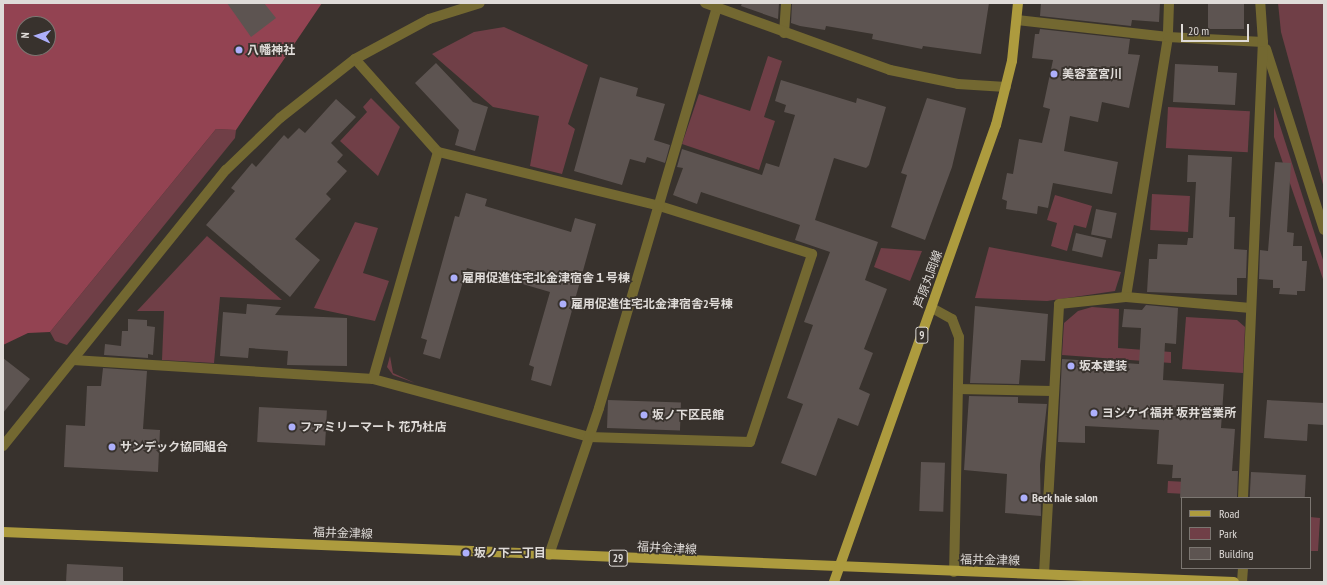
<!DOCTYPE html>
<meta charset="utf-8">
<style>
body{margin:0}
#map{position:relative;width:1327px;height:585px;overflow:hidden;background:#38322d;font-family:"PT Sans Narrow","Noto Sans JP",sans-serif}
div>[style]{position:absolute}
.green>*{inset:0;background:#703f47;transform-origin:0 0}
.forest>*{inset:0;background:#934352}
.building>*{inset:0;background:#5d5451;transform-origin:0 0}
.minor>*{height:10px;margin:-5px;padding:0 5px;transform-origin:5px;border-radius:5px;background:#736831}
.tertiary>*{height:10px;margin:-5px;padding:0 5px;transform-origin:5px;border-radius:5px;background:#736831}
.primary>*{height:10px;margin:-5px;padding:0 5px;transform-origin:5px;border-radius:5px;background:#ad9b3e}
.dots>*{width:11px;height:11px;translate:-50% -50%;box-sizing:border-box;border:2px solid #38322d;border-radius:50%}
span{translate:-50% -50%;white-space:nowrap;text-align:center;line-height:1.15;-webkit-text-stroke:3.5px #38322d;paint-order:stroke}
.shield-label span{padding:1px 3px;background:#38322d;border:1px solid;border-radius:3px;-webkit-text-stroke-width:0}
.shield-label{font-size:11px;color:#dfdbd8;font-weight:700}
.poi-label{font-size:12px;color:#dfdbd8;font-weight:700}
.left{translate:0 -50%;text-align:left}
.street-label{font-size:12px;color:#dfdbd8}
.frame{position:absolute;inset:0;border:4px solid #dfdbd8;pointer-events:none}
.legend{position:absolute;left:1181px;top:497px;width:130px;height:72px;box-sizing:border-box;background:#38322d;border:1px solid #7b7671;margin:0;padding:5px 7px;list-style:none;font-size:12px;color:#dfdbd8}
.legend li{display:flex;align-items:center;gap:8px;height:20px}
.legend b{width:20px;border:1px solid #7b7671}
.north{position:absolute;left:16px;top:16px;width:40px;height:40px;box-sizing:border-box;background:#38322d;border:1px solid #7b7671;border-radius:50%;rotate:273deg;font-size:11px;font-weight:700;line-height:16px;text-align:center;color:#dfdbd8}
.north::after{content:'';display:block;margin:auto;width:14px;height:18px;background:#adaffb;clip-path:polygon(50% 0,100% 100%,50% 72%,0 100%)}
.scale{position:absolute;left:1181px;top:24px;width:68px;height:18px;box-sizing:border-box;border:2px solid #dfdbd8;border-top:0;padding-left:5px;font-size:12px;line-height:14px;white-space:nowrap;color:#dfdbd8;-webkit-text-stroke:3px #38322d;paint-order:stroke}
</style>
<div id="map">
<div class="green">
<i style="clip-path:polygon(1278px 3px,1324px 3px,1324px 188px,1281px 32px)"></i>
<i style="clip-path:polygon(504px 27px,588px 65px,568px 124px,575px 129px,562px 174px,530px 166px,539px 116px,493px 107px,432px 54px,474px 32px)"></i>
<i style="clip-path:polygon(768px 56px,782px 61px,764px 117px,775px 121px,759px 170px,682px 144px,699px 94px,750px 111px)"></i>
<i style="clip-path:polygon(371px 98px,400px 127px,378px 176px,340px 141px,367px 112px,363px 107px)"></i>
<i style="left:1168px;top:107px;width:82px;height:41px;rotate:3deg"></i>
<i style="clip-path:polygon(1274px 107px,1324px 263px,1324px 282px,1274px 137px)"></i>
<i style="clip-path:polygon(216px 129px,236px 130px,235px 138px,67px 345px,55px 341px,50px 332px)"></i>
<i style="left:1152px;top:194px;width:38px;height:36px;rotate:3deg"></i>
<i style="clip-path:polygon(1055px 195px,1092px 206px,1086px 228px,1074px 225px,1067px 251px,1051px 246px,1057px 223px,1047px 220px)"></i>
<i style="clip-path:polygon(355px 222px,378px 228px,363px 273px,389px 281px,375px 321px,314px 308px)"></i>
<i style="clip-path:polygon(207px 236px,282px 300px,220px 297px,214px 363px,162px 360px,164px 311px,137px 311px)"></i>
<i style="clip-path:polygon(989px 247px,1121px 272px,1115px 291px,1047px 301px,975px 298px)"></i>
<i style="clip-path:polygon(881px 248px,922px 251px,910px 281px,874px 267px)"></i>
<i style="clip-path:polygon(1092px 307px,1119px 309px,1118px 348px,1171px 352px,1171px 363px,1062px 355px,1064px 323px,1078px 311px)"></i>
<i style="clip-path:polygon(1186px 317px,1237px 320px,1245px 327px,1243px 373px,1182px 369px)"></i>
<i style="clip-path:polygon(390px 356px,393px 373px,415px 383px,393px 375px,387px 367px)"></i>
<i style="left:1168px;top:481px;width:66px;height:12px;rotate:3deg"></i>
<i style="clip-path:polygon(1310px 517px,1320px 518px,1318px 551px,1310px 551px)"></i>
</div>
<div class="forest">
<i style="clip-path:polygon(evenodd,3px 3px,322px 3px,236px 130px,216px 129px,50px 332px,28px 333px,3px 345px,3px 3px,24px 24px,48px 24px,48px 48px,24px 48px,24px 24px)"></i>
</div>
<div class="building">
<i style="clip-path:polygon(227px 3px,264px 3px,276px 18px,251px 37px)"></i>
<i style="clip-path:polygon(742px 3px,779px 3px,778px 19px,741px 6px)"></i>
<i style="clip-path:polygon(792px 3px,989px 3px,981px 54px,923px 46px,922px 49px,872px 39px,873px 34px,826px 26px,825px 30px,800px 26px,791px 23px)"></i>
<i style="clip-path:polygon(1041px 3px,1160px 3px,1159px 22px,1132px 20px,1131px 26px,1040px 16px)"></i>
<i style="left:1208px;top:3px;width:36px;height:26px"></i>
<i style="clip-path:polygon(1040px 29px,1130px 39px,1128px 54px,1140px 55px,1129px 108px,1102px 102px,1098px 122px,1070px 116px,1064px 151px,1118px 162px,1112px 194px,1053px 183px,1048px 208px,1038px 206px,1037px 214px,1006px 209px,1007px 201px,1002px 199px,1007px 173px,1013px 174px,1019px 139px,1042px 143px,1050px 109px,1043px 107px,1053px 60px,1032px 58px,1035px 34px,1039px 34px)"></i>
<i style="clip-path:polygon(436px 63px,473px 102px,488px 107px,475px 151px,455px 145px,459px 130px,415px 83px)"></i>
<i style="clip-path:polygon(1175px 64px,1218px 66px,1218px 72px,1237px 73px,1235px 105px,1173px 102px)"></i>
<i style="clip-path:polygon(600px 77px,638px 88px,636px 96px,665px 104px,654px 140px,670px 145px,665px 163px,647px 157px,645px 163px,630px 159px,622px 185px,574px 171px)"></i>
<i style="clip-path:polygon(781px 80px,856px 103px,857px 98px,886px 107px,869px 165px,866px 168px,834px 158px,815px 220px,878px 242px,865px 280px,887px 289px,864px 349px,873px 353px,859px 389px,870px 394px,858px 426px,838px 418px,816px 476px,781px 463px,803px 404px,787px 398px,813px 325px,804px 322px,830px 252px,795px 240px,800px 225px,701px 192px,697px 204px,673px 195px,683px 168px,677px 167px,682px 149px,762px 175px,766px 163px,779px 167px,795px 115px,784px 112px,786px 105px,775px 101px)"></i>
<i style="clip-path:polygon(927px 98px,966px 108px,952px 167px,925px 240px,891px 227px,907px 175px,901px 173px)"></i>
<i style="clip-path:polygon(336px 99px,356px 117px,331px 143px,343px 155px,337px 162px,347px 171px,326px 194px,331px 199px,295px 239px,320px 260px,290px 297px,206px 225px,235px 191px,231px 188px,252px 163px,256px 167px,284px 135px,288px 139px,299px 128px,305px 133px)"></i>
<i style="clip-path:polygon(1188px 155px,1232px 157px,1229px 217px,1235px 217px,1234px 249px,1247px 250px,1246px 278px,1237px 278px,1237px 295px,1147px 292px,1149px 259px,1157px 259px,1158px 244px,1187px 245px,1188px 238px,1193px 238px,1196px 182px,1187px 182px)"></i>
<i style="clip-path:polygon(1275px 162px,1291px 163px,1287px 232px,1294px 233px,1293px 246px,1302px 246px,1302px 261px,1307px 261px,1305px 291px,1297px 291px,1297px 295px,1279px 294px,1280px 288px,1273px 288px,1273px 280px,1259px 279px,1260px 250px,1268px 251px)"></i>
<i style="clip-path:polygon(466px 193px,487px 199px,485px 206px,571px 232px,575px 218px,596px 224px,551px 386px,531px 380px,534px 367px,529px 365px,550px 292px,467px 268px,440px 359px,423px 354px,427px 340px,421px 338px,455px 216px,459px 217px)"></i>
<i style="left:1096px;top:209px;width:21px;height:26px;rotate:11deg"></i>
<i style="left:1076px;top:233px;width:31px;height:18px;rotate:13deg"></i>
<i style="clip-path:polygon(247px 304px,281px 307px,275px 315px,347px 318px,347px 366px,287px 365px,288px 351px,249px 348px,248px 358px,220px 356px,223px 312px,246px 314px)"></i>
<i style="clip-path:polygon(1146px 305px,1178px 308px,1176px 344px,1165px 343px,1163px 380px,1224px 384px,1221px 428px,1235px 429px,1232px 471px,1238px 471px,1237px 498px,1180px 498px,1181px 478px,1172px 478px,1173px 465px,1157px 464px,1159px 430px,1085px 426px,1085px 443px,1058px 442px,1062px 359px,1139px 364px,1141px 328px,1122px 327px,1124px 309px,1142px 310px)"></i>
<i style="clip-path:polygon(975px 306px,1048px 314px,1045px 361px,1021px 360px,1019px 384px,970px 383px)"></i>
<i style="clip-path:polygon(128px 319px,147px 320px,147px 326px,155px 327px,153px 355px,148px 354px,148px 358px,104px 355px,105px 344px,121px 346px,122px 331px,128px 331px)"></i>
<i style="clip-path:polygon(3px 358px,30px 379px,3px 413px)"></i>
<i style="clip-path:polygon(103px 368px,147px 371px,143px 429px,160px 430px,158px 472px,64px 467px,66px 425px,85px 426px,87px 386px,101px 386px)"></i>
<i style="clip-path:polygon(969px 396px,1018px 397px,1018px 403px,1047px 404px,1040px 465px,1041px 516px,1005px 513px,1007px 474px,964px 470px)"></i>
<i style="left:608px;top:400px;width:73px;height:28px;rotate:2deg"></i>
<i style="clip-path:polygon(1267px 400px,1324px 403px,1324px 425px,1308px 424px,1307px 441px,1264px 438px)"></i>
<i style="left:259px;top:407px;width:68px;height:35px;rotate:3deg"></i>
<i style="left:921px;top:462px;width:24px;height:49px;rotate:2deg"></i>
<i style="left:1251px;top:472px;width:55px;height:26px;rotate:3deg"></i>
<i style="clip-path:polygon(67px 564px,123px 567px,123px 582px,66px 582px)"></i>
</div>
<div class="minor">
<i style="left:1169px;top:3px;width:34px;rotate:92deg"></i>
<i style="left:1168px;top:37px;width:263px;rotate:99.2deg"></i>
<i style="left:1126px;top:297px;width:125px;rotate:5deg"></i>
<i style="left:1017px;top:20px;width:152px;rotate:6.4deg"></i>
<i style="left:1168px;top:37px;width:95px;rotate:3deg"></i>
<i style="left:784px;top:33px;width:30px;rotate:-86deg"></i>
<i style="left:1266px;top:49px;width:190px;rotate:72.2deg"></i>
<i style="left:355px;top:59px;width:125px;rotate:48.3deg"></i>
<i style="left:932px;top:308px;width:23px;rotate:29deg"></i>
<i style="left:952px;top:319px;width:19px;rotate:69deg"></i>
<i style="left:959px;top:337px;width:235px;rotate:91.2deg"></i>
<i style="left:73px;top:360px;width:301px;rotate:3.6deg"></i>
<i style="left:373px;top:379px;width:224px;rotate:15deg"></i>
<i style="left:589px;top:437px;width:161px;rotate:1.8deg"></i>
<i style="left:750px;top:442px;width:198px;rotate:-71.7deg"></i>
<i style="left:812px;top:254px;width:159px;rotate:-162.5deg"></i>
<i style="left:660px;top:206px;width:228px;rotate:-166.3deg"></i>
<i style="left:438px;top:152px;width:236px;rotate:106deg"></i>
<i style="left:958px;top:389px;width:94px;rotate:1.2deg"></i>
<i style="left:1243px;top:498px;width:456px;rotate:-87.5deg"></i>
<i style="left:1263px;top:42px;width:39px;rotate:-94deg"></i>
<i style="left:549px;top:555px;width:155px;rotate:-71.2deg"></i>
<i style="left:599px;top:408px;width:417px;rotate:-73.6deg"></i>
<i style="left:1044px;top:574px;width:270px;rotate:-86.8deg"></i>
<i style="left:1059px;top:304px;width:67px;rotate:-6deg"></i>
<i style="left:1242px;top:582px;width:14px;rotate:-86deg"></i>
</div>
<div class="tertiary">
<i style="left:705px;top:3px;width:197px;rotate:19.9deg"></i>
<i style="left:890px;top:70px;width:69px;rotate:11.6deg"></i>
<i style="left:958px;top:84px;width:48px;rotate:3.6deg"></i>
<i style="left:3px;top:446px;width:355px;rotate:-51.1deg"></i>
<i style="left:226px;top:170px;width:75px;rotate:-43.9deg"></i>
<i style="left:280px;top:118px;width:95px;rotate:-38.2deg"></i>
<i style="left:355px;top:59px;width:84px;rotate:-28.4deg"></i>
<i style="left:429px;top:19px;width:53px;rotate:-17.4deg"></i>
</div>
<div class="primary">
<i style="left:3px;top:532px;width:1232px;rotate:2.33deg"></i>
<i style="left:834px;top:582px;width:485px;rotate:-70.5deg"></i>
<i style="left:996px;top:125px;width:66px;rotate:-76deg"></i>
<i style="left:1012px;top:61px;width:58px;rotate:-84.1deg"></i>
</div>
<div class="dots">
<i style="left:239px;top:50px;background:#adaffb"></i>
<i style="left:1054px;top:74px;background:#adaffb"></i>
<i style="left:454px;top:278px;background:#adaffb"></i>
<i style="left:563px;top:304px;background:#adaffb"></i>
<i style="left:1071px;top:366px;background:#adaffb"></i>
<i style="left:1094px;top:413px;background:#adaffb"></i>
<i style="left:644px;top:415px;background:#adaffb"></i>
<i style="left:292px;top:427px;background:#adaffb"></i>
<i style="left:112px;top:447px;background:#adaffb"></i>
<i style="left:1024px;top:498px;background:#adaffb"></i>
<i style="left:466px;top:553px;background:#adaffb"></i>
</div>
<div class="shield-label">
<span style="left:922px;top:335px">9</span>
<span style="left:618px;top:558px">29</span>
</div>
<div class="poi-label">
<span class="left" style="left:247px;top:50px">八幡神社</span>
<span class="left" style="left:1062px;top:74px">美容室宮川</span>
<span class="left" style="left:462px;top:278px">雇用促進住宅北金津宿舎１号棟</span>
<span class="left" style="left:571px;top:304px">雇用促進住宅北金津宿舎2号棟</span>
<span class="left" style="left:1079px;top:366px">坂本建装</span>
<span class="left" style="left:1102px;top:413px">ヨシケイ福井 坂井営業所</span>
<span class="left" style="left:652px;top:415px">坂ノ下区民館</span>
<span class="left" style="left:300px;top:427px">ファミリーマート 花乃杜店</span>
<span class="left" style="left:120px;top:447px">サンデック協同組合</span>
<span class="left" style="left:1032px;top:498px">Beck haie salon</span>
<span class="left" style="left:474px;top:553px">坂ノ下一丁目</span>
</div>
<div class="street-label">
<span style="left:928px;top:279px;rotate:-70deg">芦原丸岡線</span>
<span style="left:343px;top:533px;rotate:2deg">福井金津線</span>
<span style="left:667px;top:548px;rotate:3deg">福井金津線</span>
<span style="left:990px;top:560px;rotate:1deg">福井金津線</span>
</div>
<div class="frame"></div>
<ul class="legend">
<li><b style="height:5px;background:#ad9b3e"></b>Road</li>
<li><b style="height:11px;background:#703f47"></b>Park</li>
<li><b style="height:11px;background:#5d5451"></b>Building</li>
</ul>
<div class="north">N</div>
<div class="scale">20 m</div>
</div>
